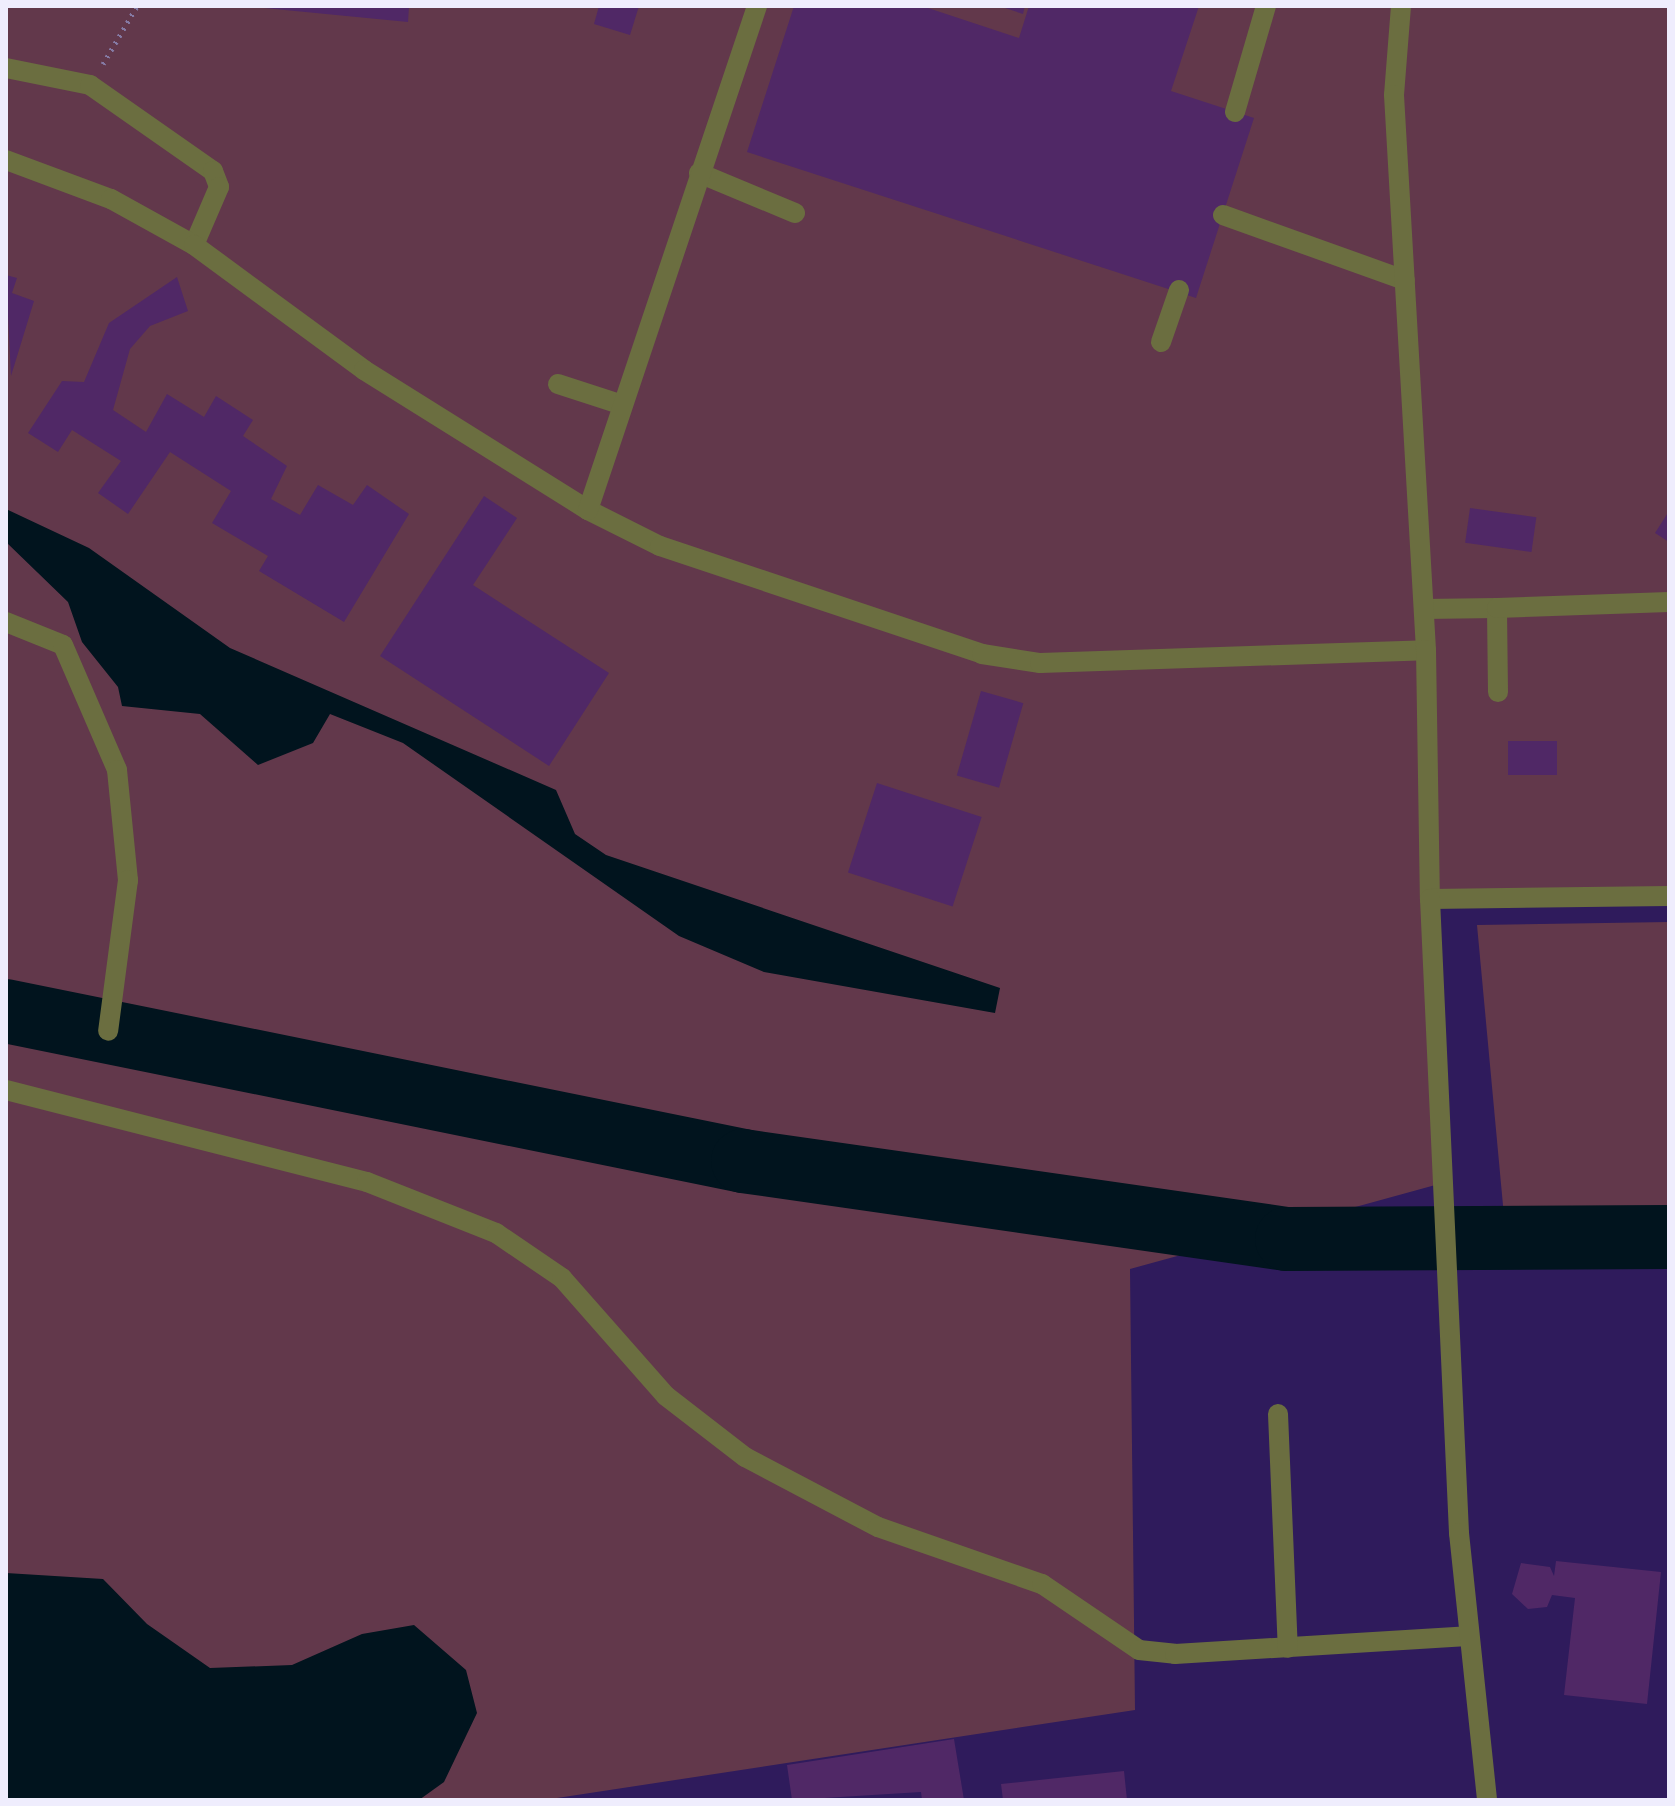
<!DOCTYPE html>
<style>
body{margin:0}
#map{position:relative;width:1675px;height:1806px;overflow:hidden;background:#2f1b5c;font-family:"Roboto Serif",serif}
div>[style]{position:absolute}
.green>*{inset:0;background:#62384b}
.water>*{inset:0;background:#01141e}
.river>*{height:64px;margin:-32px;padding:0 32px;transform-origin:32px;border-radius:32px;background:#01141e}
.building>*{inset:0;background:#502866;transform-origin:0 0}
.path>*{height:5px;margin-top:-2.5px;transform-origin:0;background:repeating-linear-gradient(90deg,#857aa4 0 2px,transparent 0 8px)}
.lane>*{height:20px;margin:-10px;padding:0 10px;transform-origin:10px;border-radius:10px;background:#6b6e40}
.street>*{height:20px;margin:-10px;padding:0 10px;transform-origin:10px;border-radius:10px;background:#6b6e40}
span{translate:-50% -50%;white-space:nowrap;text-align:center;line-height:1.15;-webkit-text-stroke:6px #2f1b5c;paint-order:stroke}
.frame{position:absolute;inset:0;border:8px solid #efedfd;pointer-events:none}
</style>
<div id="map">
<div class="green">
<i style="clip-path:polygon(6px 6px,1669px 6px,1669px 896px,1430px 899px,1439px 1184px,1130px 1269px,1135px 1710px,544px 1800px,6px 1800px)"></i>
<i style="clip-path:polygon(1669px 922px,1669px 1222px,1504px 1216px,1477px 925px)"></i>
</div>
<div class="water">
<i style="clip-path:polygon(6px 509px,89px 548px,230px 648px,556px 790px,575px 834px,606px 855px,1000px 988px,995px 1013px,764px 972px,679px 936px,403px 743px,330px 714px,313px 743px,258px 765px,200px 714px,122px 706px,118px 687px,82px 642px,68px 602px,6px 542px)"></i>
<i style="clip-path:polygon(6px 1573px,103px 1579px,147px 1624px,210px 1668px,292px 1665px,362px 1634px,414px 1625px,466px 1670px,477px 1713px,444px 1782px,419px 1800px,6px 1800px)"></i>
</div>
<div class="river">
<i style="left:6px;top:1011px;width:752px;rotate:11.5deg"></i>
<i style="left:743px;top:1161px;width:550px;rotate:8.16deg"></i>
<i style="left:1287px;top:1239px;width:382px;rotate:-0.3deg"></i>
</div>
<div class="building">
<i style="clip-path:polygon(243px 6px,409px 6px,408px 22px)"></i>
<i style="clip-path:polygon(599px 6px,639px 6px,630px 35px,594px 24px)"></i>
<i style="clip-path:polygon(794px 6px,922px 6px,1019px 38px,1029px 6px,1199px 6px,1171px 91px,1254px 118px,1196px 298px,747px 152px)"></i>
<i style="clip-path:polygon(999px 6px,1025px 6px,1023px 14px)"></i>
<i style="clip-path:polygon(6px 275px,17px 278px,12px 293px,34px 301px,11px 376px)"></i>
<i style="clip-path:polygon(177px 277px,188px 311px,150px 326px,130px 349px,113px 410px,146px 432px,167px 394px,204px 417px,216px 396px,253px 420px,243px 436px,287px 466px,271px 499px,300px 515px,318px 485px,353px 505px,367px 485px,409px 514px,344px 622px,259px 571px,268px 556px,212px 523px,231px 491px,170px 452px,128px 514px,98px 493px,121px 461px,72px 430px,58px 452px,28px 433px,62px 381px,84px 382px,109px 323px)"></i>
<i style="clip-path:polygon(484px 496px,517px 518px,473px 585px,609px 673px,549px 766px,380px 656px)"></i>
<i style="left:1470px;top:508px;width:67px;height:35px;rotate:8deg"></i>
<i style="clip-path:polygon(1669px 511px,1669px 542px,1655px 533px)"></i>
<i style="left:981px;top:691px;width:44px;height:88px;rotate:16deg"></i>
<i style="left:1508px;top:741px;width:49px;height:34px"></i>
<i style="left:877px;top:783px;width:110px;height:94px;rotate:18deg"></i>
<i style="clip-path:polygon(1556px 1561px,1661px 1572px,1647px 1704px,1564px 1695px,1575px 1598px,1552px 1595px,1547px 1607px,1528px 1609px,1512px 1594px,1521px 1563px,1550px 1567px,1554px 1576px)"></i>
<i style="clip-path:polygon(954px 1739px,964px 1800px,922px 1800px,921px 1792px,792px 1800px,787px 1765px)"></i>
<i style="clip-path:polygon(1124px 1771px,1127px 1800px,1003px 1800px,1001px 1784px)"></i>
</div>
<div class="path">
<i style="left:103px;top:64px;width:67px;rotate:-59.6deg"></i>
</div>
<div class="lane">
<i style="left:6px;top:68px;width:86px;rotate:11.4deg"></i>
<i style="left:90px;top:85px;width:150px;rotate:35deg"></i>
<i style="left:213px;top:171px;width:17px;rotate:69deg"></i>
<i style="left:219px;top:187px;width:63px;rotate:113.3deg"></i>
<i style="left:1235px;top:112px;width:110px;rotate:-73.7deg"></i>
<i style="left:6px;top:160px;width:112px;rotate:20.4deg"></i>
<i style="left:111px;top:199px;width:95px;rotate:29deg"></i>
<i style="left:194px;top:245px;width:211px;rotate:36.3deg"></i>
<i style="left:364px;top:370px;width:264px;rotate:32deg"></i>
<i style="left:588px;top:510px;width:80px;rotate:26.6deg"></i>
<i style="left:660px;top:546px;width:340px;rotate:18.5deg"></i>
<i style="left:982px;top:654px;width:59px;rotate:8.8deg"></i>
<i style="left:1040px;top:663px;width:386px;rotate:-1.9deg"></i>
<i style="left:699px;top:173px;width:104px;rotate:22.6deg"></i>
<i style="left:1223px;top:215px;width:193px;rotate:19.7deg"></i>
<i style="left:1161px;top:342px;width:55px;rotate:-70.9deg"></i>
<i style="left:558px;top:384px;width:68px;rotate:17.9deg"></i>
<i style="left:588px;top:510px;width:532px;rotate:-71.46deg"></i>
<i style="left:1424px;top:609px;width:73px;rotate:-0.8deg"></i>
<i style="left:6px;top:622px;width:61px;rotate:22deg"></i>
<i style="left:63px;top:645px;width:136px;rotate:66.6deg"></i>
<i style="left:117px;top:770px;width:111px;rotate:84.3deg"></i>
<i style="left:128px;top:880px;width:152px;rotate:97.5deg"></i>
<i style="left:1498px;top:692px;width:84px;rotate:-90.7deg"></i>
<i style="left:1497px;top:608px;width:172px;rotate:-2deg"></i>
<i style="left:6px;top:1090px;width:373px;rotate:14.3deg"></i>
<i style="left:367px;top:1182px;width:139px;rotate:21.6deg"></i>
<i style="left:496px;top:1233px;width:80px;rotate:34.3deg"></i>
<i style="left:562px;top:1278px;width:157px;rotate:48.6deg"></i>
<i style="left:666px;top:1396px;width:100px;rotate:37.7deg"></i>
<i style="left:745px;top:1457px;width:150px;rotate:27.8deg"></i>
<i style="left:878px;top:1527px;width:174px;rotate:19.2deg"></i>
<i style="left:1042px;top:1584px;width:117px;rotate:34.2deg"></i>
<i style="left:1139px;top:1650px;width:36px;rotate:6deg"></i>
<i style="left:1175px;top:1654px;width:293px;rotate:-3.5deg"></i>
<i style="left:1278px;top:1414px;width:234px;rotate:87.6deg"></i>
</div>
<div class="street">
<i style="left:1401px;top:6px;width:89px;rotate:94.5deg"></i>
<i style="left:1394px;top:95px;width:556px;rotate:86.7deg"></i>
<i style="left:1426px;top:650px;width:249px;rotate:89.1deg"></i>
<i style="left:1430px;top:899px;width:239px;rotate:-0.7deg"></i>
<i style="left:1430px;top:899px;width:635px;rotate:87.38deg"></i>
<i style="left:1459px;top:1533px;width:268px;rotate:84deg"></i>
</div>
<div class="frame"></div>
</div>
